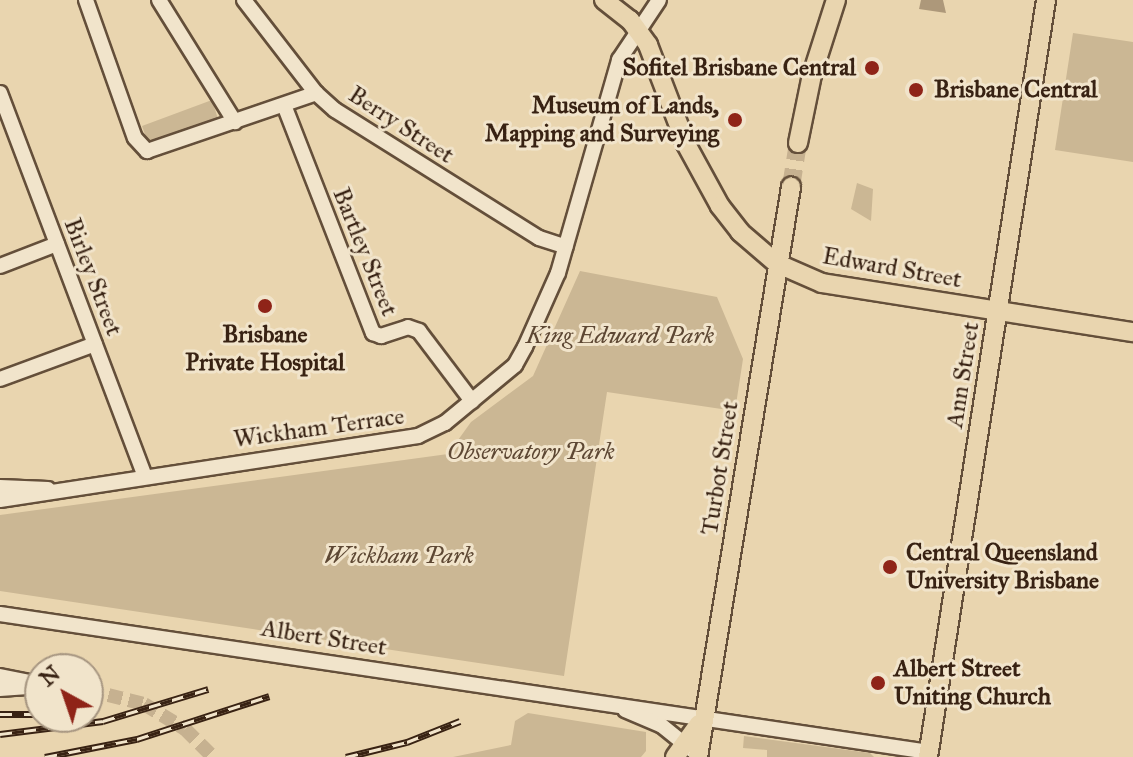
<!DOCTYPE html>
<style>
body{margin:0}
#map{position:relative;width:1133px;height:757px;overflow:hidden;background:#e9d5af;font-family:"IM FELL Great Primer",serif}
div>[style]{position:absolute}
.green>*{inset:0;background:#cbb794}
.water>*{inset:0;background:#ad987a}
.minor-tunnel>*{height:14px;margin-top:-7px;transform-origin:0;background:repeating-linear-gradient(90deg,#c6b190 0 14px,transparent 0 21px)}
.major-tunnel>*{height:18px;margin-top:-9px;transform-origin:0;background:repeating-linear-gradient(90deg,#c6b190 0 18px,transparent 0 27px)}
.roads{filter:drop-shadow(2px 0 #644f3a) drop-shadow(-2px 0 #644f3a) drop-shadow(0 2px #644f3a) drop-shadow(0 -2px #644f3a)}
.minor>*{height:14px;margin:-7px;padding:0 7px;transform-origin:7px;border-radius:7px;background:#f1e4cb}
.major>*{height:18px;margin:-9px;padding:0 9px;transform-origin:9px;border-radius:9px;background:#e9d5af}
.rail>*{height:7px;margin-top:-3.5px;transform-origin:0;background:repeating-linear-gradient(90deg,#f1e4cb 0 12px,#382213 0 24px);box-sizing:border-box;border-block:2px solid #382213}
.dots>*{width:22px;height:22px;translate:-50% -50%;box-sizing:border-box;border:4px solid #f1e4cb;border-radius:50%}
span{translate:-50% -50%;white-space:nowrap;text-align:center;line-height:1.15;-webkit-text-stroke:6px #f1e4cb;paint-order:stroke}
.poi-label{font-size:24px;color:#382213;font-weight:700}
.right{translate:-100% -50%;text-align:right}
.left{translate:0 -50%;text-align:left}
.street-label{font-size:24px;color:#382213}
.park-label{font-size:24px;color:#5d4733;font-style:italic}
.north{position:absolute;left:24px;top:653px;width:80px;height:80px;box-sizing:border-box;background:#f1e4cb;border:2px solid #a79681;border-radius:50%;rotate:320deg;font-size:22px;font-weight:700;line-height:32px;text-align:center;color:#382213}
.north::after{content:'';display:block;margin:auto;width:28px;height:36px;background:#8f2418;clip-path:polygon(50% 0,100% 100%,50% 72%,0 100%)}
</style>
<div id="map">
<div class="green">
<i style="clip-path:polygon(1073px 33px,1133px 42px,1133px 162px,1055px 150px)"></i>
<i style="clip-path:polygon(212px 100px,218px 119px,154px 143px,147px 140px,142px 126px)"></i>
<i style="clip-path:polygon(857px 183px,873px 189px,871px 221px,851px 209px)"></i>
<i style="clip-path:polygon(580px 271px,717px 297px,743px 359px,735px 411px,607px 392px,564px 676px,0 591px,0 515px,448px 454px,471px 422px,533px 376px)"></i>
<i style="clip-path:polygon(528px 713px,646px 732px,646px 751px,641px 757px,453px 757px,511px 745px,515px 721px)"></i>
<i style="clip-path:polygon(744px 736px,870px 753px,874px 757px,767px 757px,767px 750px,743px 748px)"></i>
</div>
<div class="water">
<i style="clip-path:polygon(921px 0,943px 0,946px 13px,919px 9px)"></i>
</div>
<div class="minor-tunnel">
<i style="left:88px;top:690px;width:58px;rotate:14deg"></i>
<i style="left:144px;top:704px;width:48px;rotate:31.4deg"></i>
<i style="left:185px;top:729px;width:40px;rotate:45deg"></i>
</div>
<div class="major-tunnel">
<i style="left:791px;top:187px;width:45px;rotate:-81deg"></i>
</div>
<div class="roads">
<div class="minor">
<i style="left:86px;top:0;width:146px;rotate:70.5deg"></i>
<i style="left:135px;top:138px;width:18px;rotate:47deg"></i>
<i style="left:147px;top:151px;width:179px;rotate:-18.9deg"></i>
<i style="left:159px;top:0;width:144px;rotate:58.1deg"></i>
<i style="left:244px;top:0;width:118px;rotate:52.3deg"></i>
<i style="left:316px;top:93px;width:25px;rotate:42deg"></i>
<i style="left:335px;top:110px;width:241px;rotate:32.1deg"></i>
<i style="left:539px;top:238px;width:28px;rotate:18deg"></i>
<i style="left:0;top:93px;width:410px;rotate:69.3deg"></i>
<i style="left:284px;top:105px;width:245px;rotate:68.7deg"></i>
<i style="left:373px;top:333px;width:9px;rotate:21deg"></i>
<i style="left:381px;top:336px;width:28px;rotate:-18deg"></i>
<i style="left:408px;top:327px;width:12px;rotate:20deg"></i>
<i style="left:419px;top:331px;width:88px;rotate:52.9deg"></i>
<i style="left:0;top:266px;width:61px;rotate:-21.1deg"></i>
<i style="left:0;top:379px;width:101px;rotate:-20.2deg"></i>
<i style="left:0;top:487px;width:48px;rotate:2.4deg"></i>
<i style="left:0;top:500px;width:423px;rotate:-8.7deg"></i>
<i style="left:418px;top:436px;width:30px;rotate:-26deg"></i>
<i style="left:445px;top:423px;width:91px;rotate:-39.6deg"></i>
<i style="left:515px;top:365px;width:21px;rotate:-61deg"></i>
<i style="left:525px;top:347px;width:81px;rotate:-66deg"></i>
<i style="left:558px;top:273px;width:222px;rotate:-74deg"></i>
<i style="left:619px;top:60px;width:72px;rotate:-56.3deg"></i>
<i style="left:0;top:614px;width:939px;rotate:8.45deg"></i>
<i style="left:0;top:676px;width:41px;rotate:11.3deg"></i>
<i style="left:0;top:689px;width:28px;rotate:-4deg"></i>
<i style="left:625px;top:710px;width:39px;rotate:23deg"></i>
<i style="left:661px;top:725px;width:40px;rotate:39deg"></i>
</div>
<div class="major">
<i style="left:604px;top:0;width:33px;rotate:38deg"></i>
<i style="left:630px;top:20px;width:31px;rotate:54deg"></i>
<i style="left:648px;top:45px;width:106px;rotate:69deg"></i>
<i style="left:686px;top:144px;width:71px;rotate:61.3deg"></i>
<i style="left:720px;top:206px;width:33px;rotate:52deg"></i>
<i style="left:740px;top:232px;width:48px;rotate:40.7deg"></i>
<i style="left:776px;top:263px;width:50px;rotate:23.5deg"></i>
<i style="left:822px;top:283px;width:315px;rotate:9deg"></i>
<i style="left:798px;top:143px;width:69px;rotate:-78.4deg"></i>
<i style="left:812px;top:75px;width:79px;rotate:-72.3deg"></i>
<i style="left:675px;top:757px;width:41px;rotate:-54deg"></i>
<i style="left:698px;top:757px;width:578px;rotate:-80.73deg"></i>
<i style="left:928px;top:757px;width:766px;rotate:-81.14deg"></i>
</div>
</div>
<div class="rail">
<i style="left:0;top:714px;width:40px"></i>
<i style="left:0;top:734px;width:104px;rotate:-7.2deg"></i>
<i style="left:103px;top:721px;width:110px;rotate:-16.9deg"></i>
<i style="left:45px;top:757px;width:94px;rotate:-11.1deg"></i>
<i style="left:137px;top:739px;width:139px;rotate:-18deg"></i>
<i style="left:346px;top:757px;width:63px;rotate:-13.8deg"></i>
<i style="left:407px;top:742px;width:57px;rotate:-21.6deg"></i>
</div>
<div class="dots">
<i style="left:872px;top:68px;background:#8f2418"></i>
<i style="left:916px;top:90px;background:#8f2418"></i>
<i style="left:735px;top:120px;background:#8f2418"></i>
<i style="left:265px;top:306px;background:#8f2418"></i>
<i style="left:890px;top:567px;background:#8f2418"></i>
<i style="left:878px;top:683px;background:#8f2418"></i>
</div>
<div class="poi-label">
<span class="right" style="left:856px;top:68px">Sofitel Brisbane Central</span>
<span class="left" style="left:934px;top:90px">Brisbane Central</span>
<span class="right" style="left:719px;top:120px">Museum of Lands,<br>Mapping and Surveying</span>
<span style="left:265px;top:349px">Brisbane<br>Private Hospital</span>
<span class="left" style="left:906px;top:567px">Central Queensland<br>University Brisbane</span>
<span class="left" style="left:894px;top:683px">Albert Street<br>Uniting Church</span>
</div>
<div class="street-label">
<span style="left:401px;top:125px;rotate:33deg">Berry Street</span>
<span style="left:365px;top:252px;rotate:68deg">Bartley Street</span>
<span style="left:892px;top:268px;rotate:10deg">Edward Street</span>
<span style="left:93px;top:277px;rotate:69deg">Birley Street</span>
<span style="left:963px;top:375px;rotate:-81deg">Ann Street</span>
<span style="left:319px;top:428px;rotate:-8deg">Wickham Terrace</span>
<span style="left:720px;top:468px;rotate:-81deg">Turbot Street</span>
<span style="left:324px;top:638px;rotate:9deg">Albert Street</span>
</div>
<div class="park-label">
<span style="left:620px;top:336px">King Edward Park</span>
<span style="left:531px;top:452px">Observatory Park</span>
<span style="left:399px;top:556px">Wickham Park</span>
</div>
<div class="north">N</div>
</div>
